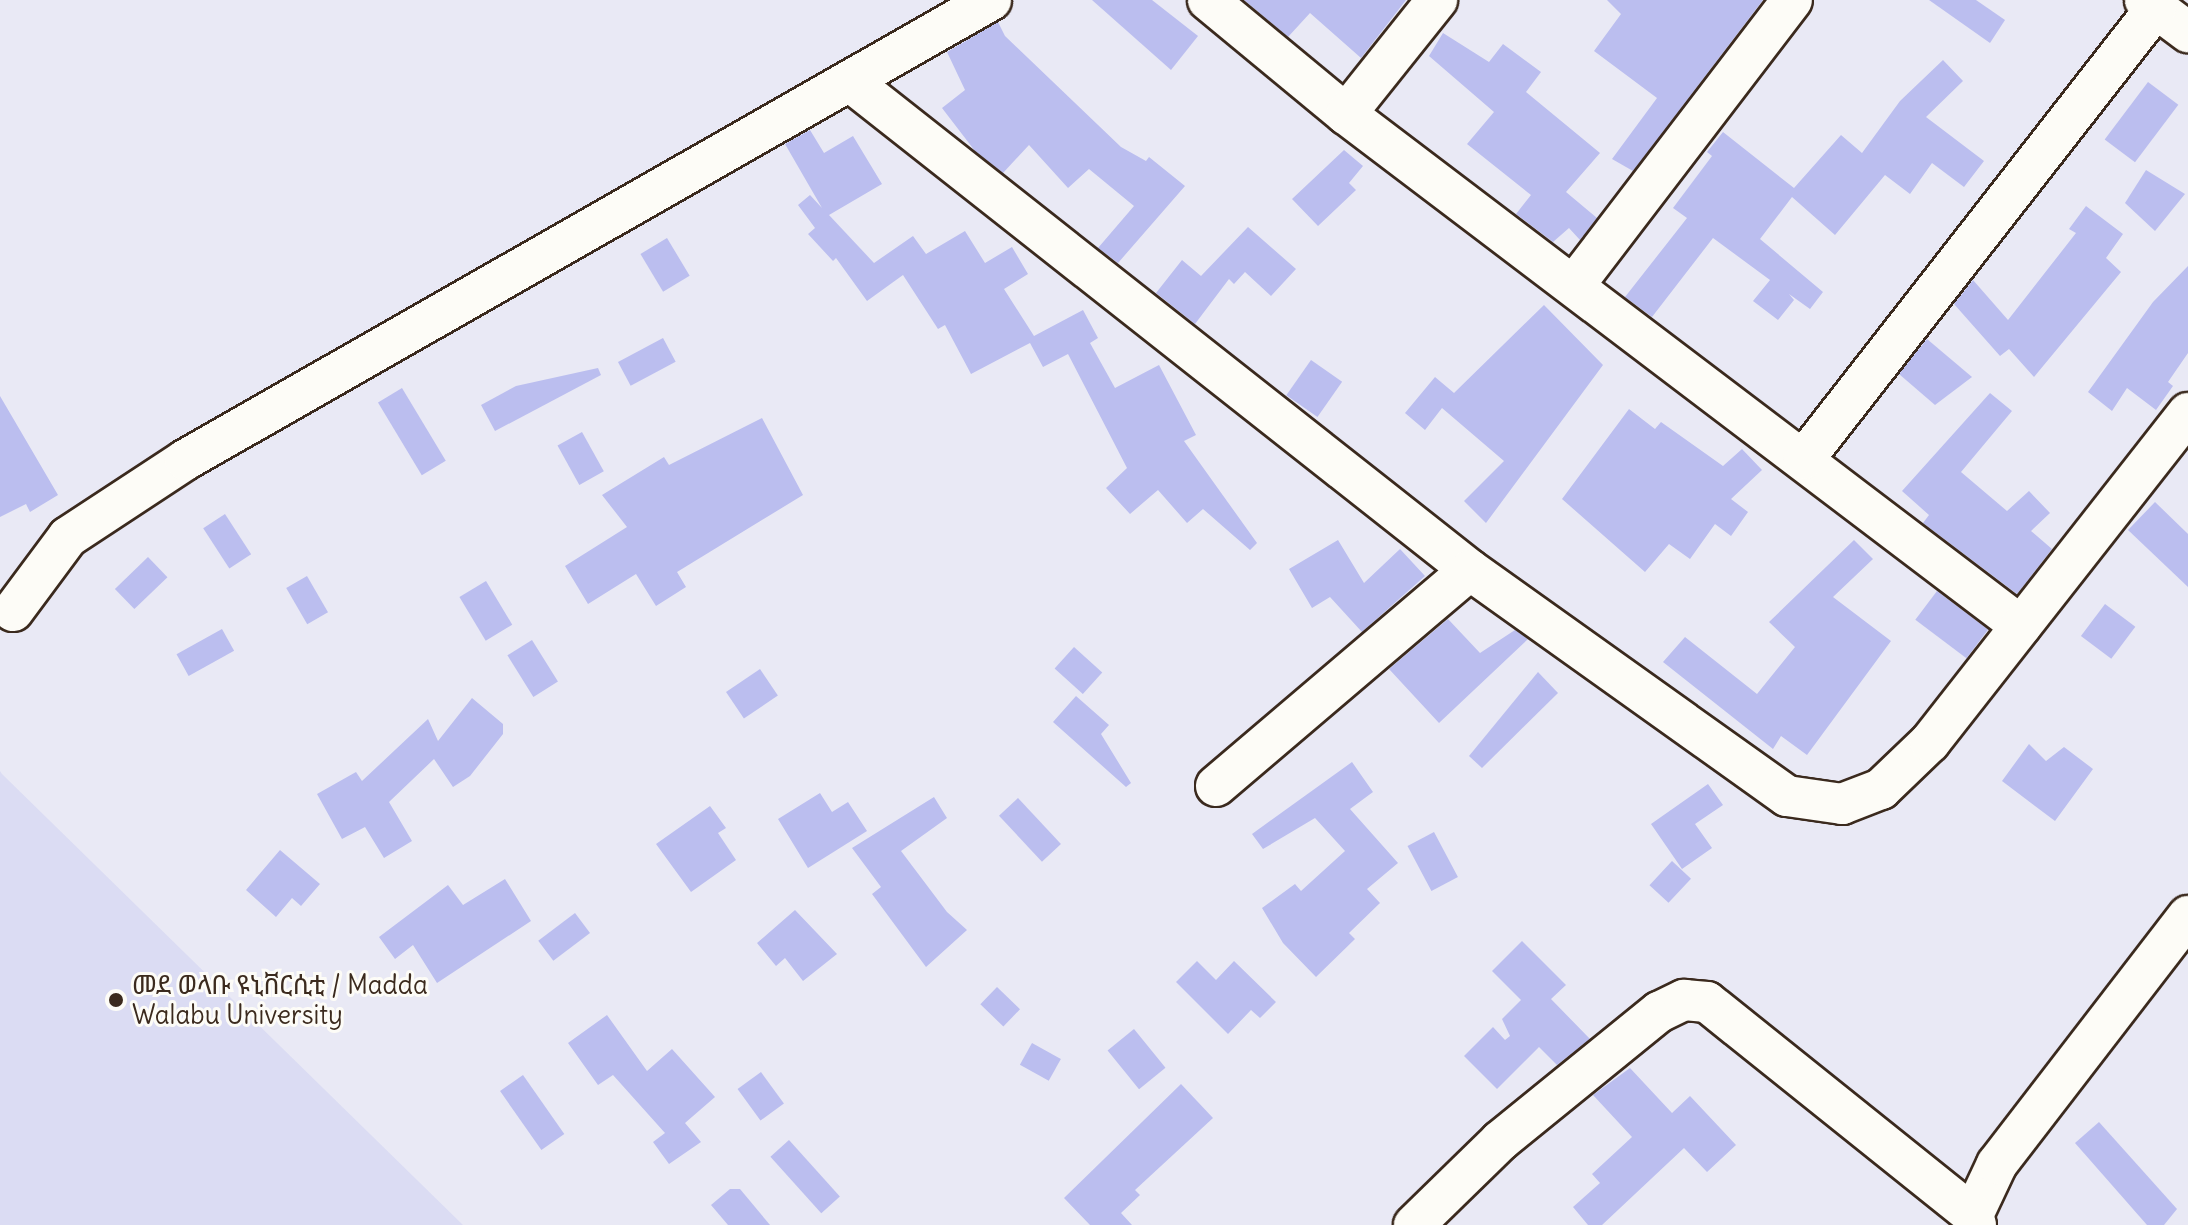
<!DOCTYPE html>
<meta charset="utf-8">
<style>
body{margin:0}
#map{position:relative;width:2188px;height:1225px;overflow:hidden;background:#e9e9f5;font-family:Delius,"Noto Sans Ethiopic",sans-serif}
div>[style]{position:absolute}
.built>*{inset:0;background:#dbdcf3}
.building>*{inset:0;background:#bbbeef;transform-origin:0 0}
.roads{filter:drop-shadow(2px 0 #3b2a1e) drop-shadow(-2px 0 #3b2a1e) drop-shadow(0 2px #3b2a1e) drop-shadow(0 -2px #3b2a1e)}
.minor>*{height:40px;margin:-20px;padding:0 20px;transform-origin:20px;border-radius:20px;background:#fdfcf7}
.dots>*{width:22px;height:22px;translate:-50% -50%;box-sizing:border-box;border:4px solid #fdfcf7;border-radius:50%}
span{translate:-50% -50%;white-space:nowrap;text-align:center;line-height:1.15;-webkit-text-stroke:6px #fdfcf7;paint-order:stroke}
.poi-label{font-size:26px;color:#3b2a1e}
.left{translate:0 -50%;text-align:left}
</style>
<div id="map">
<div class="built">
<i style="clip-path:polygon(0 771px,2px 774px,463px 1225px,0 1225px)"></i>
</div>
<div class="building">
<i style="clip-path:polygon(1092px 0,1152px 0,1198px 36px,1171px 70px)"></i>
<i style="clip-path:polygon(1244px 0,1406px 0,1361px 58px,1310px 13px,1288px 37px)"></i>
<i style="clip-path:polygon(1607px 0,1763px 0,1633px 171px,1612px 159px,1657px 98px,1594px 51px,1621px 14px)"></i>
<i style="clip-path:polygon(1929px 0,1976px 0,2005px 20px,1990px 43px)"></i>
<i style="clip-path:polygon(998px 22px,1005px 36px,1121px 147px,1146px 161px,1149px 157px,1185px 186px,1118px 263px,1098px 248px,1134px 206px,1089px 169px,1068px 188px,1029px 145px,1003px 173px,975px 151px,942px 108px,965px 90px,947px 52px)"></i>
<i style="clip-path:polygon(1443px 33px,1489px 62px,1503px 44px,1541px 72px,1526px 92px,1600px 153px,1566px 192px,1597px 218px,1580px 240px,1569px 228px,1553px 242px,1516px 214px,1531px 195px,1467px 144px,1494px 112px,1429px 56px)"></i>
<i style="clip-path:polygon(1943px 60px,1963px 81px,1926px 117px,1984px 161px,1964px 187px,1932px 163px,1910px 194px,1885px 175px,1835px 235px,1792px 197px,1760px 239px,1823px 292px,1810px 309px,1789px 294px,1794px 300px,1778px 320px,1753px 301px,1770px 280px,1713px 238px,1652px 317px,1625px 297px,1687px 218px,1673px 208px,1712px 156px,1707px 152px,1723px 132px,1794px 188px,1841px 135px,1862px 153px,1900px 101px)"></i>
<i style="left:2148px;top:82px;width:38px;height:72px;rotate:37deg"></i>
<i style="clip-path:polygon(810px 130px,824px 153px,853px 136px,882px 184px,829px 215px,874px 263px,913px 236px,926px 254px,965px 231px,985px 263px,1012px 247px,1028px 274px,1004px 289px,1034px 336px,1083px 310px,1098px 338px,1090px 343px,1115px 388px,1159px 365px,1196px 435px,1184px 441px,1257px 543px,1250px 550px,1203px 509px,1187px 523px,1158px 490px,1130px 514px,1106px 488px,1127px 468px,1068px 354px,1043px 367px,1030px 343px,971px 374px,945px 325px,938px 329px,903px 275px,867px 301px,836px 258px,833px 261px,808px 234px,815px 228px,798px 205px,810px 195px,822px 208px,785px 144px)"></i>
<i style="clip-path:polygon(1344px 150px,1363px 166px,1349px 183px,1356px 190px,1318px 226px,1292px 199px)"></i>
<i style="clip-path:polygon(2146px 170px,2185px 194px,2155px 231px,2125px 203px)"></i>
<i style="clip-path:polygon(2086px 206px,2123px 234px,2106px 258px,2121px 272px,2034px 377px,2009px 349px,2000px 356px,1954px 304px,1973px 280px,2008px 320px,2076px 233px,2069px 229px)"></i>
<i style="clip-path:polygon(1248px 227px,1296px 269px,1271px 296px,1245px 272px,1234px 284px,1229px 279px,1195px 324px,1156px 293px,1182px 260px,1201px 276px)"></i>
<i style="left:667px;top:238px;width:44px;height:31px;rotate:59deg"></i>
<i style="clip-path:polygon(2188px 266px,2188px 353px,2168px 382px,2173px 386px,2156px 410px,2127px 388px,2112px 411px,2088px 392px,2153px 302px)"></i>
<i style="clip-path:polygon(1544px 305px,1603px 365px,1486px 523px,1464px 501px,1504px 461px,1442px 408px,1425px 430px,1405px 413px,1435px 377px,1454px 393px)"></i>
<i style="left:663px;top:338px;width:27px;height:51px;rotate:62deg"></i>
<i style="clip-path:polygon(1927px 339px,1972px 377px,1935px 405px,1899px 374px)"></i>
<i style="left:1311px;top:360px;width:38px;height:43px;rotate:35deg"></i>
<i style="clip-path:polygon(598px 368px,601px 375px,495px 431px,481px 405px,516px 386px)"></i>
<i style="left:402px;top:388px;width:85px;height:28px;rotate:59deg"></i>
<i style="clip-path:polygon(1990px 393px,2012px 411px,1961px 472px,2007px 511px,2029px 491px,2050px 513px,2031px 531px,2052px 549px,2017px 594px,1923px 523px,1929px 515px,1902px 491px)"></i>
<i style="clip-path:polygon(0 396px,58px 495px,30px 512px,26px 504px,0 517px)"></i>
<i style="clip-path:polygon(1629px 409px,1655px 429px,1661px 422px,1723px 466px,1742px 449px,1762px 470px,1731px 499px,1748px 512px,1731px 536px,1715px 524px,1690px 559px,1669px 544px,1645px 572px,1562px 499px)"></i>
<i style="clip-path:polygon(762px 418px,803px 495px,677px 572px,686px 587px,656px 606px,636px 574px,588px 604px,565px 566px,627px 527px,602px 495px,664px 457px,669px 465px)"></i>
<i style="left:582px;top:432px;width:45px;height:28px;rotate:61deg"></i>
<i style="clip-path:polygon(2155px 502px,2188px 534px,2188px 587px,2128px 530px)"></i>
<i style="left:225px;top:514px;width:48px;height:26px;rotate:57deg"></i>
<i style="clip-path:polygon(1338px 540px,1364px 583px,1400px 549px,1425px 576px,1362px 632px,1330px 597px,1312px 608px,1289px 569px)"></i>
<i style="clip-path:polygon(1854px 540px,1873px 559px,1833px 597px,1891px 641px,1807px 755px,1781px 736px,1773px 749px,1663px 662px,1685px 637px,1757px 694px,1795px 647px,1769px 622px)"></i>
<i style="left:148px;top:557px;width:28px;height:46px;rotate:46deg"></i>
<i style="left:307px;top:576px;width:42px;height:24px;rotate:60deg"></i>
<i style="left:486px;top:581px;width:51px;height:31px;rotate:59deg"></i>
<i style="left:1937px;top:591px;width:64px;height:36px;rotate:37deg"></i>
<i style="left:2105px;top:604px;width:38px;height:40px;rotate:37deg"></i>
<i style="clip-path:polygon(1448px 619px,1480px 653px,1515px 630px,1528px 639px,1439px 723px,1389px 669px)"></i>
<i style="left:222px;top:629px;width:25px;height:52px;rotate:61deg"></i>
<i style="left:532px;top:640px;width:49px;height:29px;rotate:58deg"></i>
<i style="left:1074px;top:647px;width:38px;height:29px;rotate:42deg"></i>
<i style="left:760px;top:669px;width:32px;height:41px;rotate:56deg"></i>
<i style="clip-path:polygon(1538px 672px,1558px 693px,1482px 768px,1469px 756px)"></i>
<i style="clip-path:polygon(1076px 696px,1109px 725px,1101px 734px,1131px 783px,1126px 787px,1053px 722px)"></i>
<i style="clip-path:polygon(472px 698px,503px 724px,503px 734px,470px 776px,453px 787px,434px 759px,389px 802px,412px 841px,384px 858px,365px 827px,342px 839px,317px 794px,356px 772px,362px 781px,428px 719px,438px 741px)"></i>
<i style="clip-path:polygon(2029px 744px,2046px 761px,2064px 747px,2093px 769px,2055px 821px,2002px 781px)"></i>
<i style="clip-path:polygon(1352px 762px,1373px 792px,1350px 809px,1398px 863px,1367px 889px,1380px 903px,1349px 933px,1355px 939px,1316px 977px,1283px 943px,1262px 908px,1295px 884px,1301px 891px,1345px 851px,1315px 818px,1263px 849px,1252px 834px)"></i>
<i style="clip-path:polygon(1708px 784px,1723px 805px,1695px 824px,1712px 848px,1682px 869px,1651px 824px)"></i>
<i style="clip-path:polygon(820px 793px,832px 812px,848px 802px,867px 831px,808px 868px,778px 819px)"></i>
<i style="clip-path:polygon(934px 797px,947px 818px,901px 851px,947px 912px,967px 930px,926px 967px,872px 894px,881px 887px,852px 848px)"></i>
<i style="left:1018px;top:798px;width:63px;height:26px;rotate:47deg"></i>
<i style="clip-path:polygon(710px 806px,726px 828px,718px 833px,736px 860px,691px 892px,656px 844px)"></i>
<i style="left:1434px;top:832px;width:51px;height:30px;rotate:62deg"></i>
<i style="clip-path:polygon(280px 850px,320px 884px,301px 906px,292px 898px,276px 917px,246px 890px)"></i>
<i style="left:1672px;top:861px;width:26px;height:33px;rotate:43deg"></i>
<i style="clip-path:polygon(505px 879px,531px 921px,437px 983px,413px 945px,395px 959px,379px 937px,448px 885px,463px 905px)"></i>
<i style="clip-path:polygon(795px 910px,837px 954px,803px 981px,785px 958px,776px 966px,757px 943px)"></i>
<i style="left:575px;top:913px;width:25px;height:46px;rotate:53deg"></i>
<i style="clip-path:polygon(1522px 941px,1566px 985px,1551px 999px,1590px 1039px,1557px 1065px,1539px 1047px,1497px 1089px,1464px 1056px,1493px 1027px,1505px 1040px,1510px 1036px,1502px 1019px,1521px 1000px,1492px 971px)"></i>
<i style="clip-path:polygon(1197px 961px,1216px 980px,1234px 961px,1276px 1002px,1260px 1018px,1251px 1010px,1228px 1034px,1176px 982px)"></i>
<i style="left:997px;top:987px;width:32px;height:24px;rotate:44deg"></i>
<i style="clip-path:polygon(607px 1015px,647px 1071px,672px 1049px,715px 1097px,685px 1123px,701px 1142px,669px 1164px,653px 1142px,665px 1133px,613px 1075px,598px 1085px,568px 1043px)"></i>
<i style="left:1134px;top:1029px;width:50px;height:34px;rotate:51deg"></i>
<i style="left:1032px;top:1043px;width:33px;height:25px;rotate:29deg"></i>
<i style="clip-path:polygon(1630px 1068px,1672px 1113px,1690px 1096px,1736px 1145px,1707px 1172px,1684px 1148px,1602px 1225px,1588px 1225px,1573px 1207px,1600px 1183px,1592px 1174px,1632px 1137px,1593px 1095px)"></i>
<i style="left:761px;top:1072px;width:39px;height:29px;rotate:54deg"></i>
<i style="left:523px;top:1075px;width:72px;height:28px;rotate:55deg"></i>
<i style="clip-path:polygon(1181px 1084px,1213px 1118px,1135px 1190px,1140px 1195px,1121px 1213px,1132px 1225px,1090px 1225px,1064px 1198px)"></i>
<i style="clip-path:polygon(2099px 1122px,2177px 1209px,2164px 1225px,2147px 1225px,2075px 1143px)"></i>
<i style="left:789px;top:1140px;width:76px;height:25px;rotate:48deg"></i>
<i style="clip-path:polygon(730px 1189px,740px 1189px,770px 1225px,728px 1225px,711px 1205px)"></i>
</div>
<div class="roads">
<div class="minor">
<i style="left:1208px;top:0;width:179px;rotate:39.6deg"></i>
<i style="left:1346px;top:114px;width:847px;rotate:37.18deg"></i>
<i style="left:2145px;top:0;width:54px;rotate:36.7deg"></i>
<i style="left:851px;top:82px;width:788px;rotate:38.25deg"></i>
<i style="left:1470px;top:570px;width:389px;rotate:35.5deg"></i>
<i style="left:1787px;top:796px;width:56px;rotate:8.3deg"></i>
<i style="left:1842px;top:804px;width:42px;rotate:-21deg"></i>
<i style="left:1881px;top:789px;width:68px;rotate:-43.8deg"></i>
<i style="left:1930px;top:742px;width:418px;rotate:-51.9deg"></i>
<i style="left:1346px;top:114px;width:146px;rotate:-51.4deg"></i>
<i style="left:1575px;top:284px;width:357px;rotate:-52.6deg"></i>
<i style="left:1804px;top:459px;width:572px;rotate:-52.03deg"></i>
<i style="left:13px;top:611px;width:92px;rotate:-53.4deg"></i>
<i style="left:68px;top:537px;width:140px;rotate:-33.3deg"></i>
<i style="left:185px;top:460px;width:928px;rotate:-29.71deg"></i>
<i style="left:1216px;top:786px;width:333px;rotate:-40.4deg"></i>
<i style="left:1973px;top:1215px;width:56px;rotate:-64.8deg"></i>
<i style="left:1997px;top:1164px;width:313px;rotate:-52.4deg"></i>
<i style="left:1414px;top:1225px;width:120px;rotate:-44.3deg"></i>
<i style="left:1500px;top:1141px;width:205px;rotate:-39.1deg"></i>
<i style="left:1659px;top:1012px;width:28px;rotate:-26deg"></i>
<i style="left:1684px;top:1000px;width:23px;rotate:5deg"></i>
<i style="left:1707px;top:1002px;width:341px;rotate:38.7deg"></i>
<i style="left:1973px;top:1215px;width:10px;rotate:73deg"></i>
</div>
</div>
<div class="dots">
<i style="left:116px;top:1000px;background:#3b2a1e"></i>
</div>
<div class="poi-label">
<span class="left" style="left:132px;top:1000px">መደ ወላቡ ዩኒቨርሲቲ / Madda<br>Walabu University</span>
</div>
</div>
